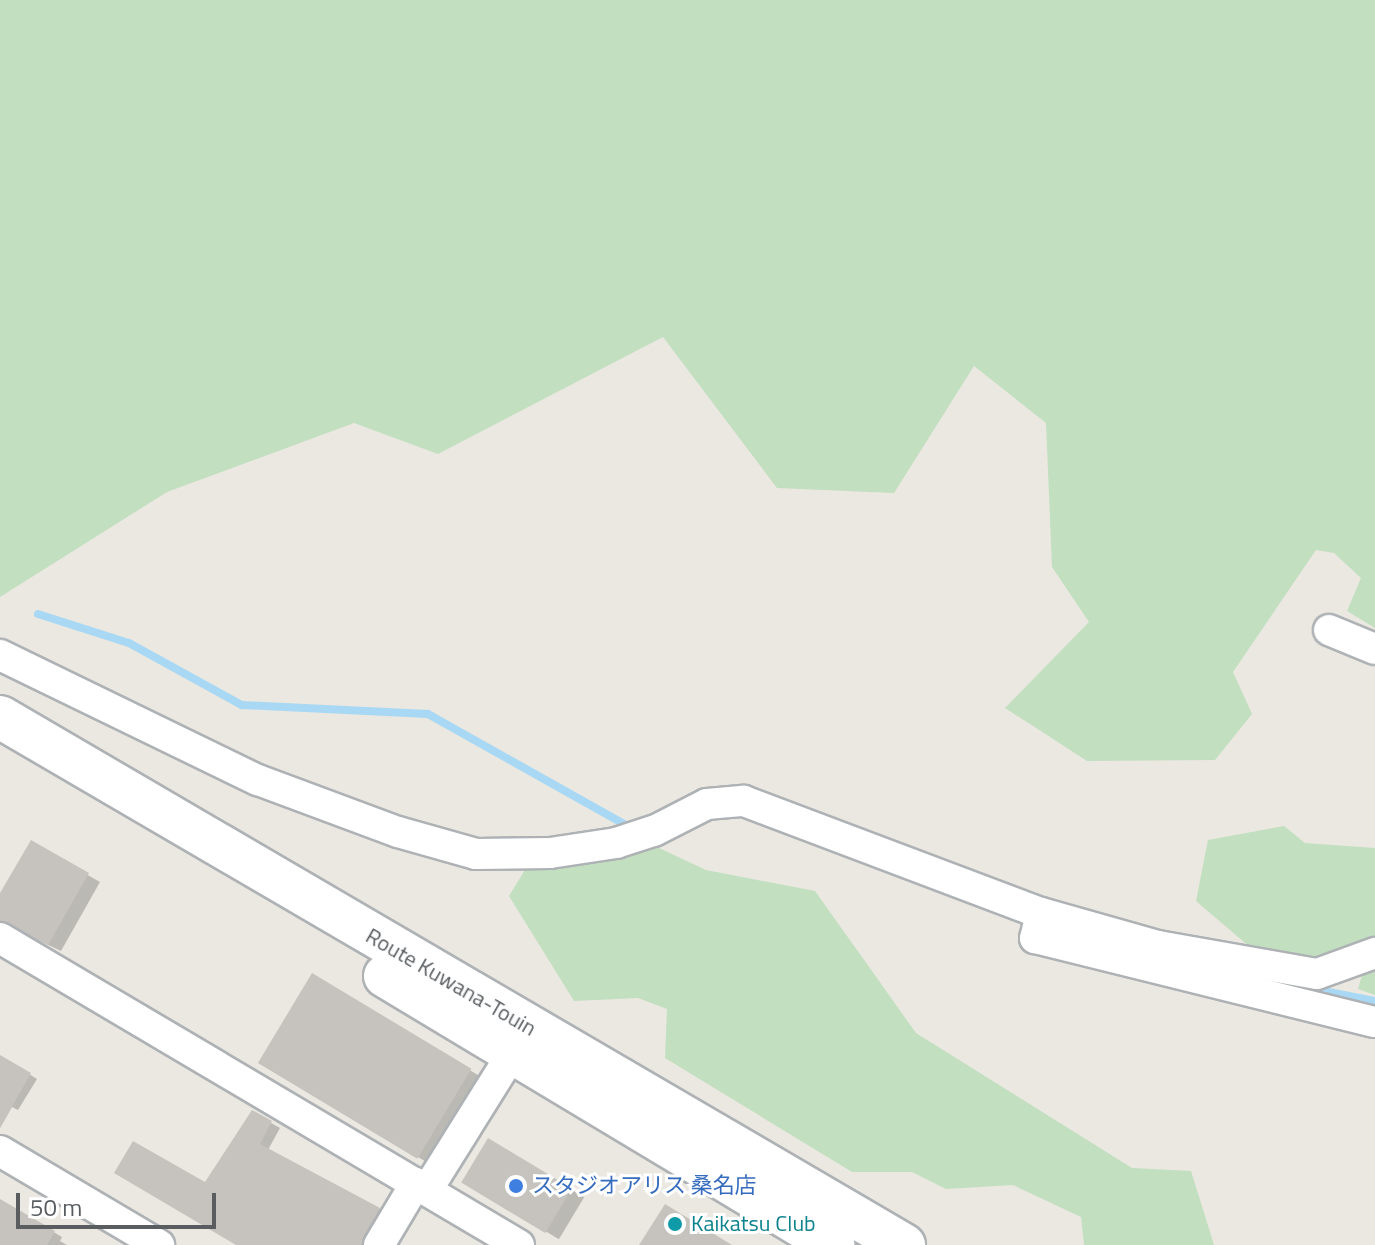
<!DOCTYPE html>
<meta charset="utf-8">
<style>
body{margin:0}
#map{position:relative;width:1375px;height:1245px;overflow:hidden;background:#eae8e1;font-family:"Titillium Web","Noto Sans JP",sans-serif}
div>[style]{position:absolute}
.green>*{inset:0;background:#c2dfc0}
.shadow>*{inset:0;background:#0003;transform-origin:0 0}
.stream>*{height:8px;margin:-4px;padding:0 4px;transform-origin:4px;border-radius:4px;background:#a8d8f3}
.building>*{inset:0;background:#c6c3be;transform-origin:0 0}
.roads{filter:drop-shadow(2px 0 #aeb2b5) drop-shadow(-2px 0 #aeb2b5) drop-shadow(0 2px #aeb2b5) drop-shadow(0 -2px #aeb2b5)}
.minor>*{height:30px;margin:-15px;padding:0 15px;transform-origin:15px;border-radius:15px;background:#fff}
.secondary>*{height:42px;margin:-21px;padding:0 21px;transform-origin:21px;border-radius:21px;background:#fff}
.dots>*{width:22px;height:22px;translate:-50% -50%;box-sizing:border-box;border:4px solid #fff;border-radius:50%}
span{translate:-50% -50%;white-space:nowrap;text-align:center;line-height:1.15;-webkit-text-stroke:6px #fff;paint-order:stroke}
.street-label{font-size:22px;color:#595d60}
.shop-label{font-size:22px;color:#366cbe}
.left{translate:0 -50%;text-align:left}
.culture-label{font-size:22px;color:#0d838f}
.scale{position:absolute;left:16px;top:1193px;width:200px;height:36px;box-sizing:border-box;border:4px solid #595d60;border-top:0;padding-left:10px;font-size:24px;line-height:28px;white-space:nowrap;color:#595d60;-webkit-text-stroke:6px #fff;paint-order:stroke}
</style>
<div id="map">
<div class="green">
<i style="clip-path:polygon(0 0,1375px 0,1375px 628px,1347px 611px,1361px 578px,1334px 553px,1316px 550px,1233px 672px,1252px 714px,1215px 760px,1087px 761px,1005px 708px,1089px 622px,1052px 567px,1046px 423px,974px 366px,894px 493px,777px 488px,663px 337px,438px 454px,354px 423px,167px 492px,0 597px)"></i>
<i style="clip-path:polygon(1284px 826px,1305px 843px,1375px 848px,1375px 995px,1358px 989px,1364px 968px,1258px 954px,1196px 901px,1208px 840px)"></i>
<i style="clip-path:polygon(657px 847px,706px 870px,815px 891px,916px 1033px,1132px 1168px,1191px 1171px,1214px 1245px,1084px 1245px,1081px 1217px,1013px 1185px,946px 1189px,912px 1172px,852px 1172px,665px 1058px,667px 1009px,638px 998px,574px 1001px,509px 896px,531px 860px)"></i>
</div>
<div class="shadow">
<i style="clip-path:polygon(31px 843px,100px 882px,61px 951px,0 922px,0 897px)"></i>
<i style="left:313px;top:976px;width:203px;height:101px;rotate:31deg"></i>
<i style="clip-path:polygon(0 1056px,37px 1079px,18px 1110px,12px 1107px,0 1128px)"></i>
<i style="clip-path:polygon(253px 1113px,280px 1128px,268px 1150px,388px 1214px,373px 1245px,239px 1245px,206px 1185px)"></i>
<i style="left:489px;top:1140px;width:111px;height:49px;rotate:31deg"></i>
<i style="clip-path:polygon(0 1200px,62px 1237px,60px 1241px,67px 1245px,0 1245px)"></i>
</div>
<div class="stream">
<i style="left:38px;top:614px;width:96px;rotate:17.7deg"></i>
<i style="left:129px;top:643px;width:129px;rotate:28.8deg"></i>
<i style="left:242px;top:705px;width:186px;rotate:2.8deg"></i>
<i style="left:428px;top:714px;width:237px;rotate:29.3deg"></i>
<i style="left:1288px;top:984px;width:89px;rotate:11.1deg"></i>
</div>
<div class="building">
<i style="clip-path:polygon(31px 840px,89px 873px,48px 945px,0 920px,0 893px)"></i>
<i style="left:312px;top:973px;width:186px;height:105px;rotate:31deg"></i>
<i style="clip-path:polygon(0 1055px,31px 1073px,0 1128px)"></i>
<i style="clip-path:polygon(252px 1110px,272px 1121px,260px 1144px,380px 1208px,361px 1245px,236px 1245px,114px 1173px,133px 1141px,205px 1182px)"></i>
<i style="left:488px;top:1138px;width:98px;height:52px;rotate:31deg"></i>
<i style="clip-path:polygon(0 1199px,55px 1231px,47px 1245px,0 1245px)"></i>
<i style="clip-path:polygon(665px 1204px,732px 1245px,639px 1245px)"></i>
</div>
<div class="roads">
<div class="minor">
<i style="left:1329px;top:630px;width:50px;rotate:22.4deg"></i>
<i style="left:0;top:655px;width:287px;rotate:25.9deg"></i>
<i style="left:258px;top:780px;width:149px;rotate:20.4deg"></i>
<i style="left:398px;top:832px;width:81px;rotate:15.8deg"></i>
<i style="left:476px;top:854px;width:74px;rotate:-0.8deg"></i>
<i style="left:550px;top:853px;width:67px;rotate:-8.6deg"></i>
<i style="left:616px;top:843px;width:40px;rotate:-18deg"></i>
<i style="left:654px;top:831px;width:59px;rotate:-27deg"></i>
<i style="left:707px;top:804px;width:37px;rotate:-5deg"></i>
<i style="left:744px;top:801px;width:317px;rotate:20.7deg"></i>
<i style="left:1041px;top:913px;width:122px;rotate:15.8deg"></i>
<i style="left:1158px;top:946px;width:161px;rotate:10deg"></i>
<i style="left:1317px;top:974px;width:62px;rotate:-19.9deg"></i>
<i style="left:1041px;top:913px;width:26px;rotate:103deg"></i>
<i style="left:1035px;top:938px;width:350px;rotate:13.9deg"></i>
<i style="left:0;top:938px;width:603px;rotate:30.61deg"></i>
<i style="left:0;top:1151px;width:185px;rotate:30.6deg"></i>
<i style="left:427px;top:1190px;width:160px;rotate:-58deg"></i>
<i style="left:379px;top:1245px;width:72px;rotate:-59.2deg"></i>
</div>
<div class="secondary">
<i style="left:0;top:717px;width:1047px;rotate:30.29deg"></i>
<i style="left:385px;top:976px;width:523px;rotate:30.98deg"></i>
</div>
</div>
<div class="dots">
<i style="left:516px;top:1186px;background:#3f7fe0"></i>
<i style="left:675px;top:1224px;background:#0f9aa8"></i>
</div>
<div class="street-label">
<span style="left:451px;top:982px;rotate:30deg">Route Kuwana-Touin</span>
</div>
<div class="shop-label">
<span class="left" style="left:532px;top:1186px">スタジオアリス 桑名店</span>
</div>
<div class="culture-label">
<span class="left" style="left:691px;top:1224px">Kaikatsu Club</span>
</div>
<div class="scale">50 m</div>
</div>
